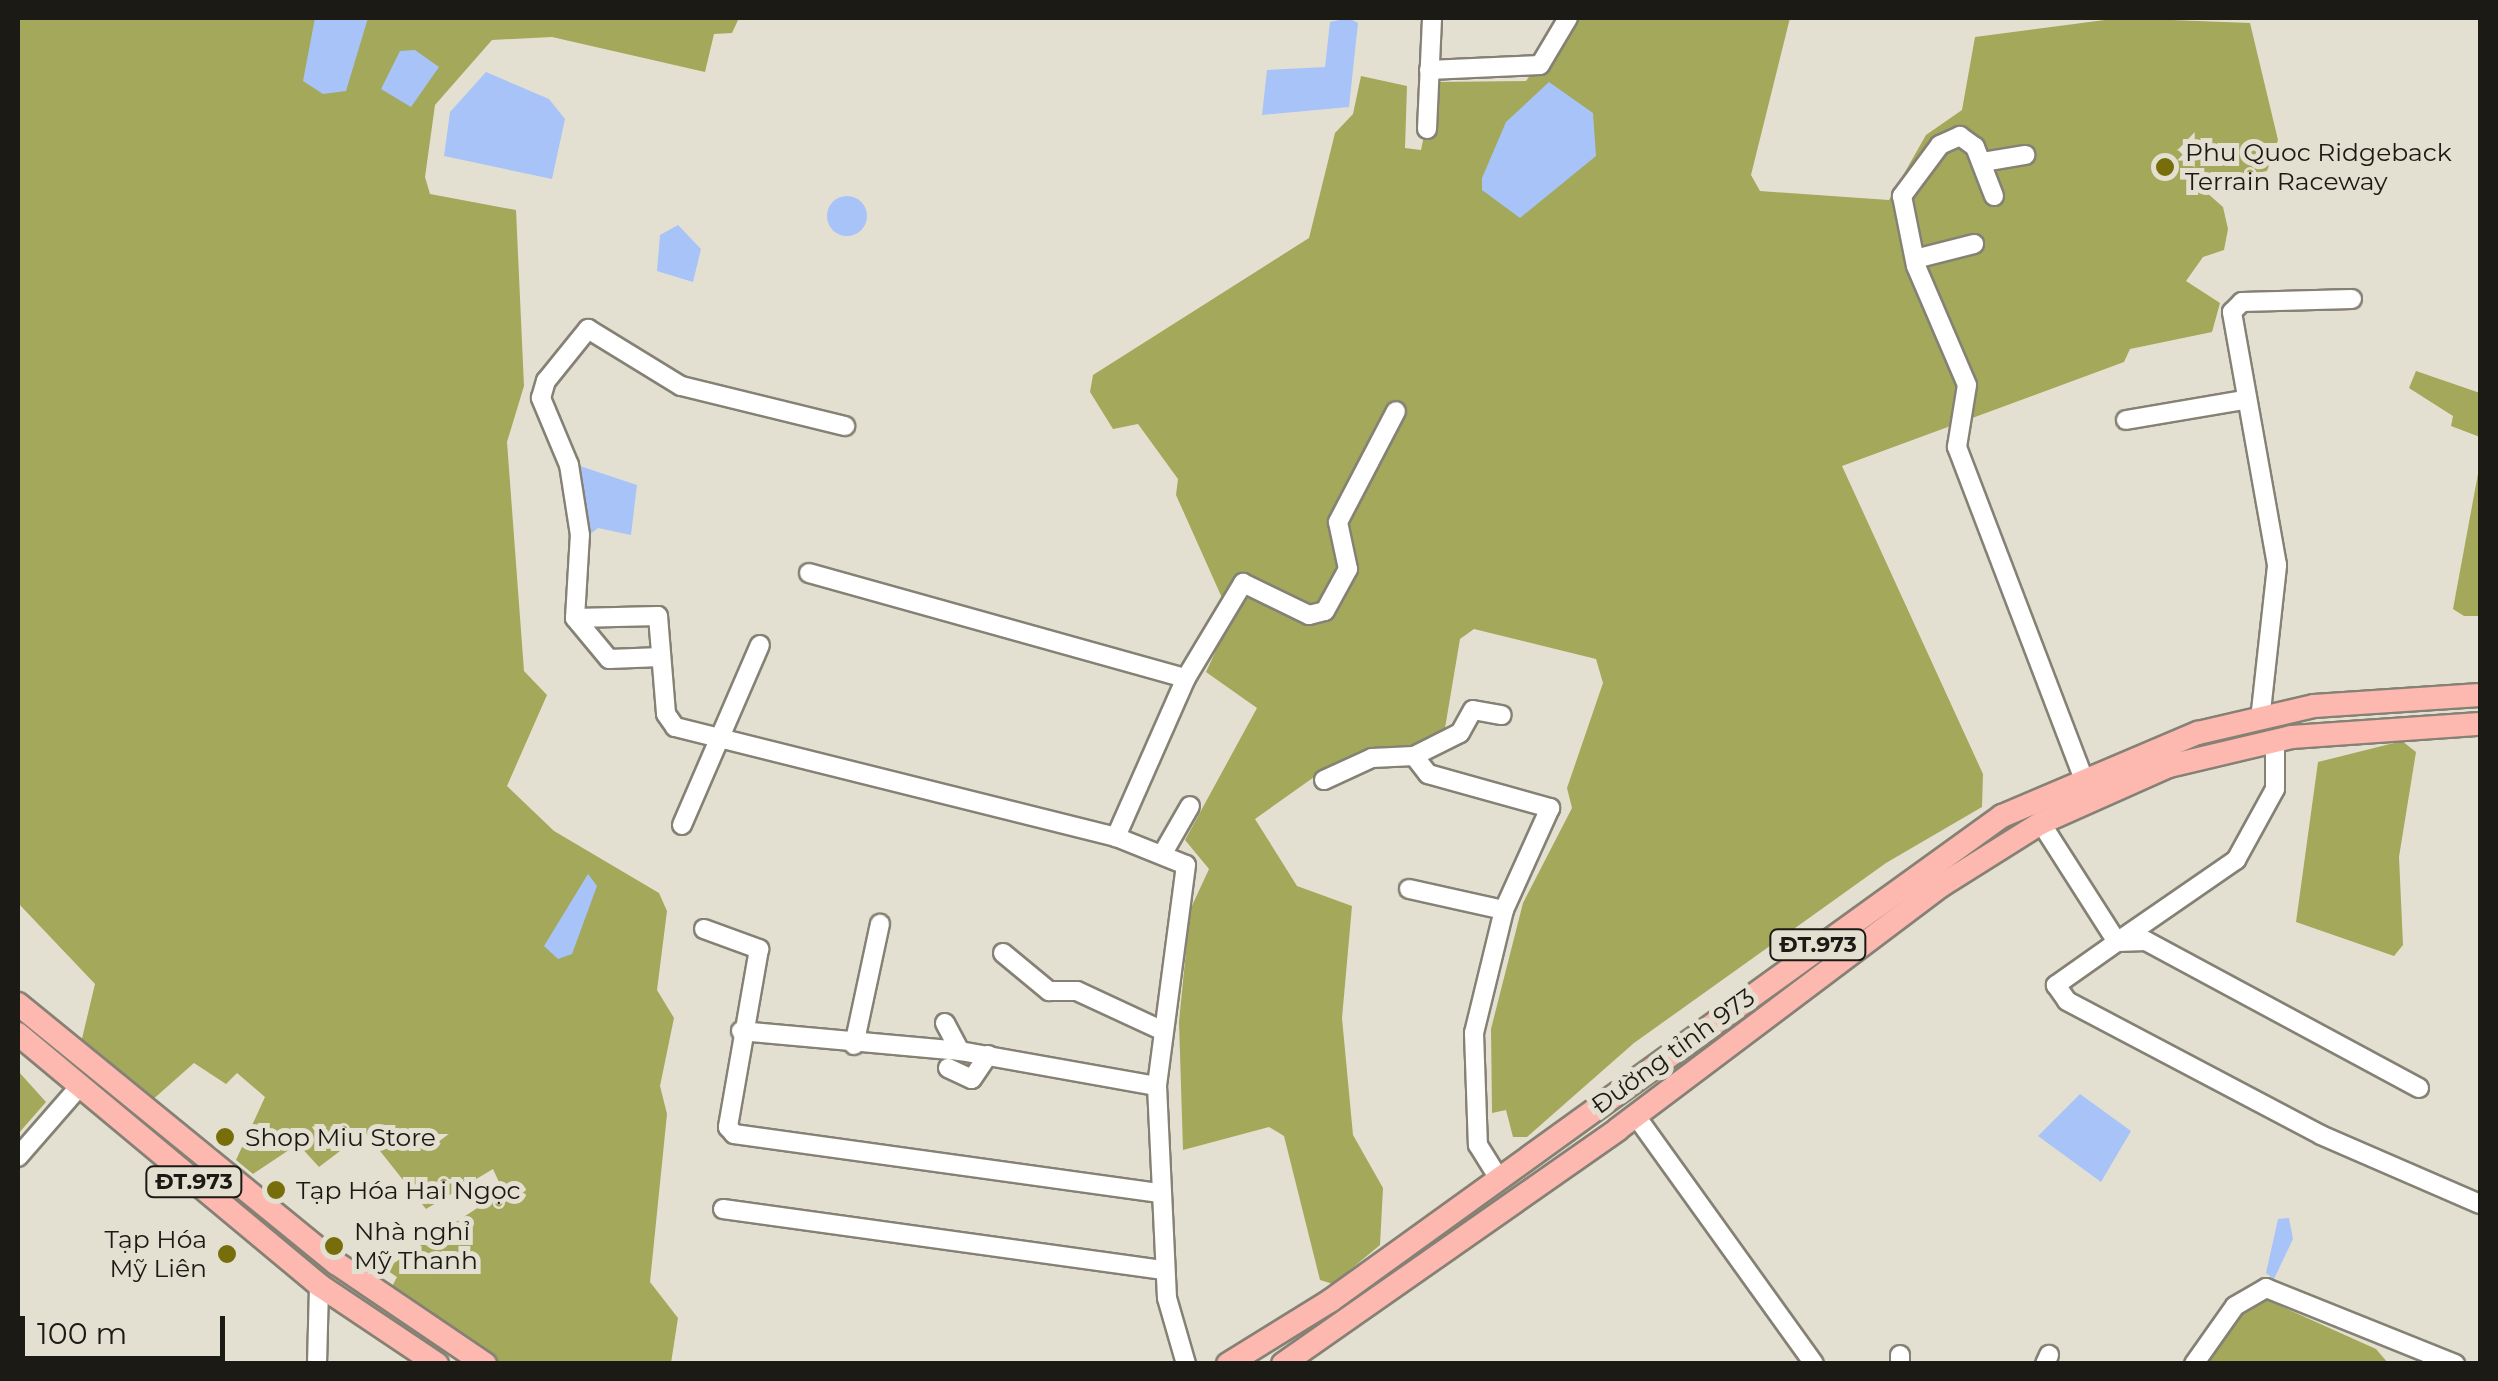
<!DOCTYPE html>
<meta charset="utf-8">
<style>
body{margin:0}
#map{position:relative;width:2498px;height:1381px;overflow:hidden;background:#e4e0d1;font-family:Montserrat,sans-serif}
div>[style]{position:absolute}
.forest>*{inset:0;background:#a3a85a}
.water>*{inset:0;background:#a8c3f8}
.round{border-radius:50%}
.roads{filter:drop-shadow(2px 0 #858174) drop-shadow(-2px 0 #858174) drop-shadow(0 2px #858174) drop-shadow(0 -2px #858174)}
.minor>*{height:18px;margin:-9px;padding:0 9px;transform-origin:9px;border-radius:9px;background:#fff}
.major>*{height:22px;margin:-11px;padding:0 11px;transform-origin:11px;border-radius:11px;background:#fdb8b0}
.dots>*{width:28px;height:28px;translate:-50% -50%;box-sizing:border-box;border:5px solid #e4e0d1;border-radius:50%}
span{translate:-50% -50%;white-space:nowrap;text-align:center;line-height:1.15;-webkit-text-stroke:10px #e4e0d1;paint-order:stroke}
.shield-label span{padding:2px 8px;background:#e4e0d1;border:2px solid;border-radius:8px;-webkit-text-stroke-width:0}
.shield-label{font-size:22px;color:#1c1a15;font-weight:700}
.poi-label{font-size:25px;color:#1c1a15}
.left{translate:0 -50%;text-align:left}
.right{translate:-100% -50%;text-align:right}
.street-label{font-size:25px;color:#1c1a15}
.frame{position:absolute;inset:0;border:20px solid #1c1a15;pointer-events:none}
.scale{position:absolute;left:20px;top:1316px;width:205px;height:45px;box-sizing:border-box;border:5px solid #1c1a15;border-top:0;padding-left:12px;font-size:30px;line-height:35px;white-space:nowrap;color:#1c1a15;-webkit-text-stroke:8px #e4e0d1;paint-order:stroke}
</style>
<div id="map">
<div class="forest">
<i style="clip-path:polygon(18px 18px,739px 18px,732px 33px,714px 34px,705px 72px,552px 37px,492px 40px,435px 105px,425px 177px,430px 194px,516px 210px,524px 386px,507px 442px,524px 671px,547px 695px,507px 786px,554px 831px,659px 893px,667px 911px,657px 990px,674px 1018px,660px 1086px,667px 1114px,650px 1282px,678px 1318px,671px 1363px,498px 1363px,388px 1294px,397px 1277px,385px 1269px,503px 1191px,493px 1169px,426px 1209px,365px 1132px,319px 1167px,298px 1144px,253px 1174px,236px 1160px,265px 1097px,237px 1073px,226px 1084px,194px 1063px,150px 1102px,80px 1047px,95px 984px,18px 903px)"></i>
<i style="clip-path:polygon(1572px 18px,1790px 18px,1751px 175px,1760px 191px,1889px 200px,1926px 135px,1962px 110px,1975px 37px,2120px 18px,2250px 23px,2278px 140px,2267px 171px,2197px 184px,2223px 207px,2228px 229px,2224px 250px,2203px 257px,2186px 281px,2220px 303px,2212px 332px,2130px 349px,2124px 362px,1842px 466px,1983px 774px,1982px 807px,1886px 863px,1634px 1043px,1527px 1137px,1513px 1137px,1506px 1110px,1492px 1113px,1491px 1029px,1523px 903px,1572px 808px,1567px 788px,1603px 683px,1596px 659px,1474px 629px,1460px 639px,1443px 740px,1324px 770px,1255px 819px,1297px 886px,1352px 906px,1342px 1018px,1353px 1135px,1383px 1188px,1380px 1245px,1333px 1284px,1320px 1280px,1284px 1136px,1269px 1127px,1183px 1150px,1179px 1022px,1190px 910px,1209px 869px,1185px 840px,1257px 708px,1206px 672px,1231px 618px,1176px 495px,1178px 479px,1138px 424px,1113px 429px,1090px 392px,1093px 375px,1309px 238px,1335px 133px,1353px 114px,1361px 76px,1407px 86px,1405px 148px,1421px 150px,1435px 82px,1526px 81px)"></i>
<i style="clip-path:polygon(2416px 371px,2480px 393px,2480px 437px,2451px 426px,2453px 416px,2409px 388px)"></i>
<i style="clip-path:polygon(2480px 463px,2480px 616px,2464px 616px,2453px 609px)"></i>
<i style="clip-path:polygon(2402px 741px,2416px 752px,2399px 857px,2403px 945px,2394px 956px,2296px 922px,2318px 762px)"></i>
<i style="clip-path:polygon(18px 1071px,46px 1102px,18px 1134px)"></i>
<i style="clip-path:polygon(2263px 1298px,2376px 1349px,2388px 1363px,2208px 1364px,2234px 1317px)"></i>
</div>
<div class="water">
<i style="clip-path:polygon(315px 18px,368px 18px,346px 91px,323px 94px,303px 81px)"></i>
<i style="clip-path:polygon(1349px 18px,1358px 23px,1349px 107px,1262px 115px,1267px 70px,1325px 67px,1330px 22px)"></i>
<i style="clip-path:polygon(415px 50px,439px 67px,411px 107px,381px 89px,400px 51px)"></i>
<i style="clip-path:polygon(486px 72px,549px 99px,565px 119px,552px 179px,444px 156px,450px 112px)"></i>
<i style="clip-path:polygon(1549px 82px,1593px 113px,1596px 156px,1520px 218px,1482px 190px,1482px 178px,1506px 122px)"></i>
<i class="round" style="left:827px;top:196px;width:40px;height:40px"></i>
<i style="clip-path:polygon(678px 225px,701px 249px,693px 282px,657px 271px,660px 235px)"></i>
<i style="clip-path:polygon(577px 465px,637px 485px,631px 535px,598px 528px,588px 536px)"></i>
<i style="clip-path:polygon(588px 874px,597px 886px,572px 954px,558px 959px,544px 946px)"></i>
<i style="clip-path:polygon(2080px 1094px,2131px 1131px,2101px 1182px,2038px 1136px)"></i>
<i style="clip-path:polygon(2289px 1218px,2293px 1239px,2274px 1279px,2266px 1273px,2278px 1219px)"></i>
</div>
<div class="roads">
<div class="minor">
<i style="left:1429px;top:70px;width:111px;rotate:-2.6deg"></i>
<i style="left:1540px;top:65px;width:55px;rotate:-59.2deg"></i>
<i style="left:1427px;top:129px;width:111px;rotate:-87.4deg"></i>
<i style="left:1983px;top:162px;width:43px;rotate:-9.5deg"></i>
<i style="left:1994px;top:196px;width:53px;rotate:-111.2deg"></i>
<i style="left:1975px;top:147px;width:19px;rotate:-144deg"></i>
<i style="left:1960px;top:136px;width:22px;rotate:156deg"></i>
<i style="left:1940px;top:145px;width:64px;rotate:126.7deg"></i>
<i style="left:1902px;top:196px;width:71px;rotate:78.7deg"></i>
<i style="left:1916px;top:266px;width:129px;rotate:66.8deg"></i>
<i style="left:1967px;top:385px;width:63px;rotate:99.2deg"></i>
<i style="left:1957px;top:447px;width:351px;rotate:69.1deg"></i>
<i style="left:1915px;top:259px;width:61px;rotate:-14.3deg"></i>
<i style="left:2126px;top:420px;width:120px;rotate:-9.6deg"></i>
<i style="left:809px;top:573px;width:391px;rotate:15.6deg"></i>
<i style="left:1186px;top:678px;width:174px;rotate:113.8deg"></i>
<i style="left:575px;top:618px;width:83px;rotate:-1.4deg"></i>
<i style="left:658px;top:616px;width:98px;rotate:85.3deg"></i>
<i style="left:666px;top:714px;width:16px;rotate:55deg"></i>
<i style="left:675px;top:727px;width:455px;rotate:14deg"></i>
<i style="left:1116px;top:837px;width:75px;rotate:21.8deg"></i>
<i style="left:1186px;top:865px;width:223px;rotate:97.5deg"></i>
<i style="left:1157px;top:1086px;width:212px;rotate:87.3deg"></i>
<i style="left:1167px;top:1298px;width:69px;rotate:73.9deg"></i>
<i style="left:661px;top:657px;width:52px;rotate:177.8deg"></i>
<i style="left:609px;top:659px;width:53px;rotate:-129.7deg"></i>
<i style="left:575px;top:618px;width:83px;rotate:-86.6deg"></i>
<i style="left:580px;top:535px;width:71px;rotate:-98.9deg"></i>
<i style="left:569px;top:465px;width:73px;rotate:-112.7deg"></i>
<i style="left:541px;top:398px;width:18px;rotate:-74deg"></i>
<i style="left:546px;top:381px;width:67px;rotate:-51.1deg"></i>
<i style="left:588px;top:329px;width:109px;rotate:31.5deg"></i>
<i style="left:681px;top:386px;width:169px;rotate:13.7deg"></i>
<i style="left:1186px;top:678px;width:111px;rotate:-59deg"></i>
<i style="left:1243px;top:583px;width:73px;rotate:25.9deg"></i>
<i style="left:1309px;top:615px;width:16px;rotate:-14deg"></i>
<i style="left:1325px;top:611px;width:48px;rotate:-61.3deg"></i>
<i style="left:1348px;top:569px;width:48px;rotate:-102deg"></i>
<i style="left:1338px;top:522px;width:125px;rotate:-62.4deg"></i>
<i style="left:2260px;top:720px;width:156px;rotate:-83.7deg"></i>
<i style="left:2277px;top:565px;width:257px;rotate:-100.1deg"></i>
<i style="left:2232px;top:312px;width:14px;rotate:-45deg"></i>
<i style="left:2242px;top:302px;width:110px;rotate:-1.6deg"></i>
<i style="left:1414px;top:756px;width:23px;rotate:52deg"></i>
<i style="left:1428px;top:774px;width:127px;rotate:15.6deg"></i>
<i style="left:1550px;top:808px;width:112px;rotate:114.3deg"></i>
<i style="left:1504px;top:910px;width:127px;rotate:103.7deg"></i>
<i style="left:1474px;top:1033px;width:112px;rotate:88deg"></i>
<i style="left:1478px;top:1145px;width:40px;rotate:58deg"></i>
<i style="left:1324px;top:780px;width:53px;rotate:-24.6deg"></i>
<i style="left:1372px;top:758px;width:42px;rotate:-2.7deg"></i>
<i style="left:1414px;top:756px;width:51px;rotate:-26.6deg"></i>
<i style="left:1460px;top:733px;width:26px;rotate:-61deg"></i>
<i style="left:1473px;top:710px;width:29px;rotate:10deg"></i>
<i style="left:2041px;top:823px;width:141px;rotate:57.4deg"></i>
<i style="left:2117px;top:942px;width:145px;rotate:-34.6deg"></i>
<i style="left:2236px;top:860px;width:81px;rotate:-61.2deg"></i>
<i style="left:2275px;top:789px;width:48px;rotate:-90deg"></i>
<i style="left:682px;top:825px;width:196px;rotate:-66.6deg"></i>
<i style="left:1163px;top:853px;width:54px;rotate:-60.1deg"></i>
<i style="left:1409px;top:889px;width:97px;rotate:12.5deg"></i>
<i style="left:704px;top:929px;width:59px;rotate:20deg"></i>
<i style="left:759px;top:949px;width:181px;rotate:99.9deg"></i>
<i style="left:728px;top:1127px;width:9px;rotate:49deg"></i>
<i style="left:734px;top:1134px;width:428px;rotate:7.9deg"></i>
<i style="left:1003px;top:953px;width:60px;rotate:39.6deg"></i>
<i style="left:1049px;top:991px;width:28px"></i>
<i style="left:1077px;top:991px;width:90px;rotate:24.9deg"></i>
<i style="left:945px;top:1023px;width:32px;rotate:62deg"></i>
<i style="left:741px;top:1031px;width:220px;rotate:5.2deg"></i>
<i style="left:960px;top:1051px;width:200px;rotate:10.1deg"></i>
<i style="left:854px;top:1045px;width:124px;rotate:-77.9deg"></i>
<i style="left:948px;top:1068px;width:26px;rotate:25deg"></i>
<i style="left:972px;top:1079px;width:29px;rotate:-56deg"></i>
<i style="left:2419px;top:1088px;width:310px;rotate:-151.7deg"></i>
<i style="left:2146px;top:941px;width:29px;rotate:178deg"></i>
<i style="left:2117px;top:942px;width:75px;rotate:144.8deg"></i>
<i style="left:2056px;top:985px;width:19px;rotate:55deg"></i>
<i style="left:2067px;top:1001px;width:287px;rotate:27.8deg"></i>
<i style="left:2321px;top:1135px;width:173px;rotate:23.5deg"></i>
<i style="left:1636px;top:1116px;width:305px;rotate:54.3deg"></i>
<i style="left:18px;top:1157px;width:93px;rotate:-48.9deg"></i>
<i style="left:723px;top:1209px;width:445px;rotate:7.9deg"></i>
<i style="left:317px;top:1364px;width:79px;rotate:-88.5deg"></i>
<i style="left:1900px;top:1364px;width:9px;rotate:-90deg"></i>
<i style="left:2045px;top:1364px;width:10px;rotate:-66deg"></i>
<i style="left:2194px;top:1364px;width:71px;rotate:-54.7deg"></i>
<i style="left:2235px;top:1306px;width:36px;rotate:-30deg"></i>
<i style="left:2266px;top:1288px;width:204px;rotate:21.9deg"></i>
</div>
<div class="major">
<i style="left:18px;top:1004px;width:410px;rotate:39.2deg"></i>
<i style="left:336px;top:1263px;width:180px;rotate:34.1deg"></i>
<i style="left:18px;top:1034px;width:392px;rotate:39.8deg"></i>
<i style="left:319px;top:1285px;width:142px;rotate:33.8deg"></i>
<i style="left:1228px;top:1364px;width:120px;rotate:-31.7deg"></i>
<i style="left:1330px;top:1301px;width:829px;rotate:-35.82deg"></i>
<i style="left:2002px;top:816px;width:213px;rotate:-23deg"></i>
<i style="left:2198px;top:733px;width:119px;rotate:-13.1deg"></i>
<i style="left:2314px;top:706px;width:166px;rotate:-3.8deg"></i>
<i style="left:1283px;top:1364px;width:409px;rotate:-35deg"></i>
<i style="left:1618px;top:1129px;width:406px;rotate:-37deg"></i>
<i style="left:1942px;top:885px;width:117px;rotate:-32.1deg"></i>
<i style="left:2041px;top:823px;width:140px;rotate:-24deg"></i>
<i style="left:2169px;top:766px;width:126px;rotate:-13.3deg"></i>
<i style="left:2292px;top:737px;width:188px;rotate:-4deg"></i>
</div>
</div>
<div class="dots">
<i style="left:2165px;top:167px;background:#776e0b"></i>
<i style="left:225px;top:1137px;background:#776e0b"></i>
<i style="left:276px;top:1190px;background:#776e0b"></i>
<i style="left:334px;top:1246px;background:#776e0b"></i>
<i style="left:227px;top:1254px;background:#776e0b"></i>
</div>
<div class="shield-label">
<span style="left:1818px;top:945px">ĐT.973</span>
<span style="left:194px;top:1182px">ĐT.973</span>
</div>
<div class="poi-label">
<span class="left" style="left:2185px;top:167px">Phu Quoc Ridgeback<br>Terrain Raceway</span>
<span class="left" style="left:245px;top:1137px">Shop Miu Store</span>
<span class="left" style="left:296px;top:1190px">Tạp Hóa Hai Ngọc</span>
<span class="left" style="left:354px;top:1246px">Nhà nghỉ<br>Mỹ Thanh</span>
<span class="right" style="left:207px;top:1254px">Tạp Hóa<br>Mỹ Liên</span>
</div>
<div class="street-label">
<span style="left:1673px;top:1051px;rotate:-36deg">Đường tỉnh 973</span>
</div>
<div class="frame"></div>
<div class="scale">100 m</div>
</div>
